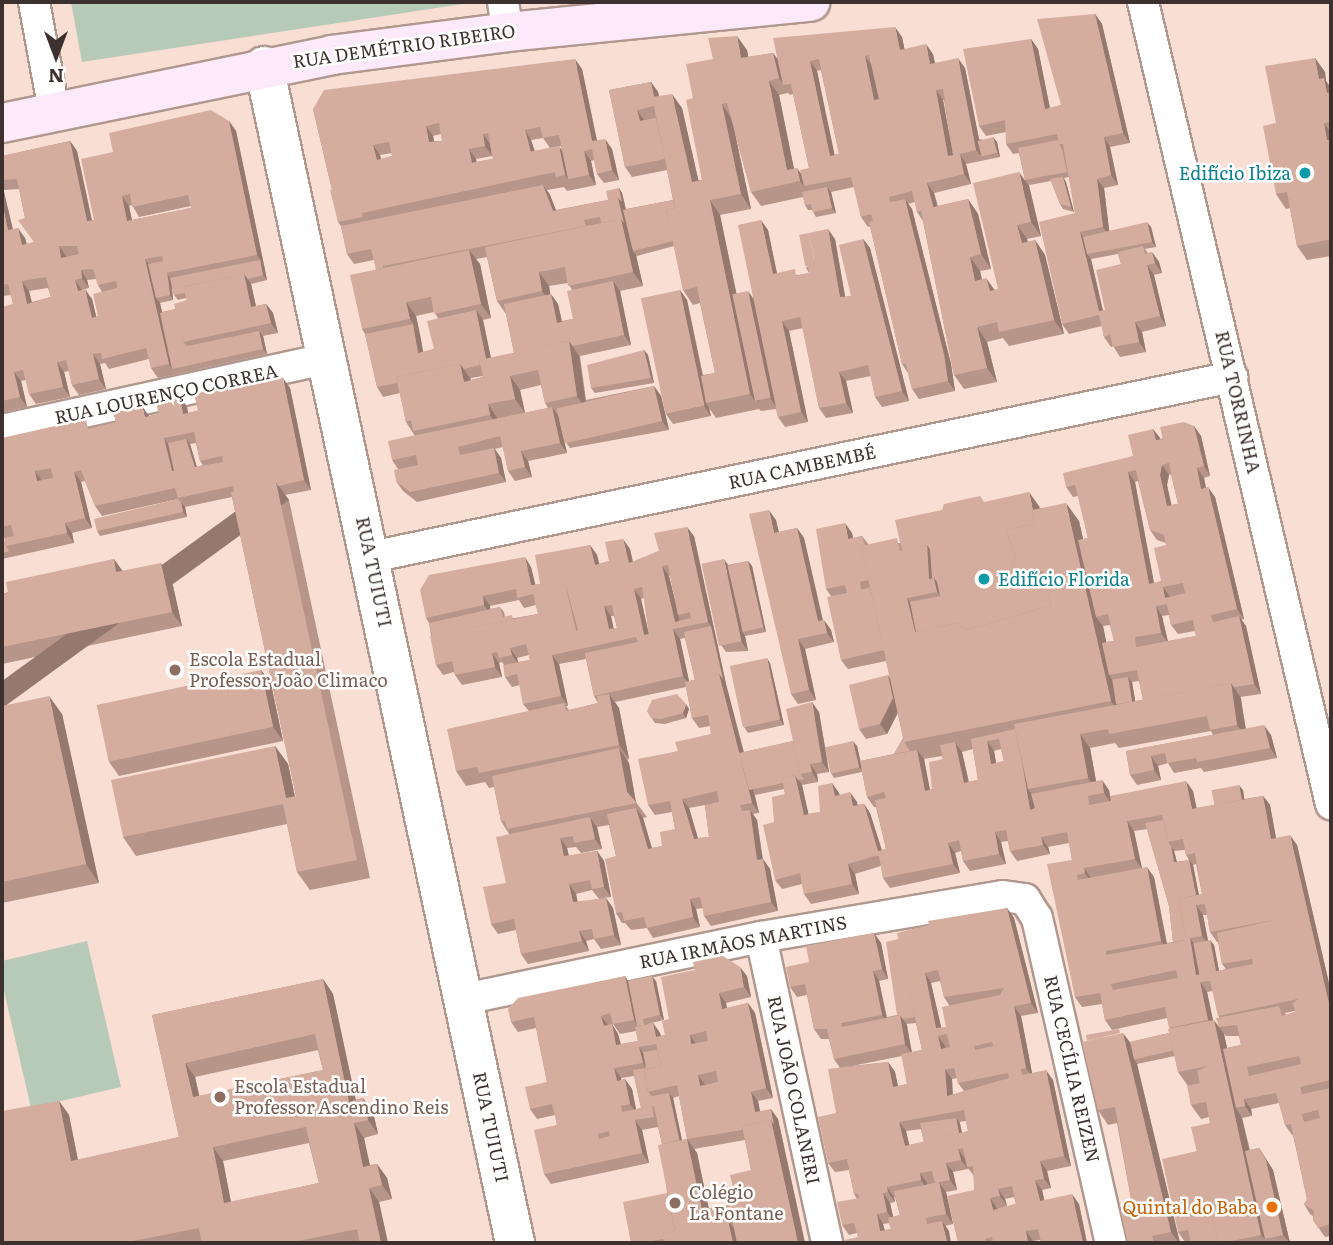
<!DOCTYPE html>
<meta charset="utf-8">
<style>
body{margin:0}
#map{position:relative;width:1333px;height:1245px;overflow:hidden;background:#f9ded4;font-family:Literata,serif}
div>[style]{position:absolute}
.green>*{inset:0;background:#b7cab8}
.roads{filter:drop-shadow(2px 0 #b1988e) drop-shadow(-2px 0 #b1988e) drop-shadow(0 2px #b1988e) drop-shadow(0 -2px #b1988e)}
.minor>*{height:30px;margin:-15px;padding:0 15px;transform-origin:15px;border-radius:15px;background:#fff}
.tertiary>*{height:38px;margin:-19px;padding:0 19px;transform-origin:19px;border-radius:19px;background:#fff}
.secondary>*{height:38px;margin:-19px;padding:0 19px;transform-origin:19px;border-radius:19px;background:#fceafb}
.wall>*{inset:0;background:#b79588}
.shaded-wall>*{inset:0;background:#95796f;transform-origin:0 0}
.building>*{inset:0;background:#d5ad9e;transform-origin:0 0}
.dots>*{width:19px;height:19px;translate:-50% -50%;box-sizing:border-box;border:4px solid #fff;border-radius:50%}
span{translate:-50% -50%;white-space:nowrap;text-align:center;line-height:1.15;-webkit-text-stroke:5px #fff;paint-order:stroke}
.street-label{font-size:18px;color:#3c312e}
.culture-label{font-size:18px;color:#0d838f}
.right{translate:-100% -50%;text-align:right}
.left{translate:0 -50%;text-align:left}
.education-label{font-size:18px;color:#785e54}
.food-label{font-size:18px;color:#c56008}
.frame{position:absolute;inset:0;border:4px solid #3c312e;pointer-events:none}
.north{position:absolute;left:21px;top:21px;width:70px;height:70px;-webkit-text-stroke:5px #fff;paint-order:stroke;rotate:180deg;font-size:19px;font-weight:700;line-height:28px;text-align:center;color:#3c312e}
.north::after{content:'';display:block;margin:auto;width:24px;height:32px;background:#3c312e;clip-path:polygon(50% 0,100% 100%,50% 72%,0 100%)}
</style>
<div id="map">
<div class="green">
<i style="clip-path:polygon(71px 2px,476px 2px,82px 62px)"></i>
<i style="clip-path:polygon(87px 941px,121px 1087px,31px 1108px,2px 982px,2px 961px)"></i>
</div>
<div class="roads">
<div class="minor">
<i style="left:34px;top:2px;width:111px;rotate:79.6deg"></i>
<i style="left:503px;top:2px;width:30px;rotate:81deg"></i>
<i style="left:1143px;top:2px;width:824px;rotate:76.81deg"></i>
<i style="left:2px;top:430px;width:335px;rotate:-12.4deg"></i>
<i style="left:371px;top:557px;width:880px;rotate:-11.81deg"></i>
<i style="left:761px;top:937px;width:313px;rotate:77.8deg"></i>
<i style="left:464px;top:999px;width:303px;rotate:-11.8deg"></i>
<i style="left:761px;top:937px;width:245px;rotate:-9.6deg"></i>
<i style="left:1003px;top:896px;width:22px;rotate:8deg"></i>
<i style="left:1025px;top:899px;width:22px;rotate:58deg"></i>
<i style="left:1037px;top:918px;width:333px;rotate:77.2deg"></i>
</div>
<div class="tertiary">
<i style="left:264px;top:66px;width:1203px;rotate:77.96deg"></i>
</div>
<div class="secondary">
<i style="left:2px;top:123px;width:337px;rotate:-11.6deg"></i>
<i style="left:332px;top:55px;width:177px;rotate:-7.4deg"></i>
<i style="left:508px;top:32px;width:304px;rotate:-5.7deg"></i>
</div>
</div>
<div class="wall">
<i style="clip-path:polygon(evenodd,1095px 14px,1102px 24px,1130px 143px,1110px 147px,1118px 185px,1104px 188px,1109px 231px,1151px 227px,1156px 247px,1145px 249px,1148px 253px,1152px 252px,1159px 262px,1162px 273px,1154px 275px,1166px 326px,1142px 332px,1146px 352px,1120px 357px,1113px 346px,1111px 347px,1104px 337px,1102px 326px,1069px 334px,1062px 324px,1075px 213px,1069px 177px,1064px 178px,1066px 182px,1074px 212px,1063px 209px,1060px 204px,1051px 181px,1029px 185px,1041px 236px,1027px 239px,1028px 242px,1035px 240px,1045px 255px,1064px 334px,1009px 346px,1003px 338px,987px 342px,997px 382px,964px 389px,954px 375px,923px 221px,917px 212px,915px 202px,908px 204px,912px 209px,951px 364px,955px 391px,919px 399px,912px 389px,908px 373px,902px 364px,870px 226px,868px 227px,861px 217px,854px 187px,831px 192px,836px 213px,816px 217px,812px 210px,808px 210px,805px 205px,803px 197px,761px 206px,751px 192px,734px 129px,751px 209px,720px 215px,736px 293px,753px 299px,768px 230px,777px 273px,799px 275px,809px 273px,806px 268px,835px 239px,845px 297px,851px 296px,863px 239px,870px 248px,909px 401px,882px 407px,875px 397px,871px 376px,846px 381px,853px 413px,826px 418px,819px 408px,803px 328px,789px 331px,808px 422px,785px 427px,778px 417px,776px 409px,761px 411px,759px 409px,716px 418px,709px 408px,711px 416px,673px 424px,666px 414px,680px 290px,687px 300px,703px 375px,715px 373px,700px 303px,693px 305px,683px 290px,674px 246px,637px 256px,636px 255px,643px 286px,620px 291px,631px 345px,580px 356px,586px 400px,654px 386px,661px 396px,669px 430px,570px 448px,563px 438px,567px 453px,528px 461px,532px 477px,515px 481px,508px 471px,503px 447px,495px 449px,501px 458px,506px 482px,417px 502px,403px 491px,396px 481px,398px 469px,392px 460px,415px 436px,406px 422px,400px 393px,383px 397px,377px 387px,365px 334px,362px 329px,376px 269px,374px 260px,354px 264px,347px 254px,341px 226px,338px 222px,332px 190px,313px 109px,582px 69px,597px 140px,612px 149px,619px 180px,604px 183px,597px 174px,594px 160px,591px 161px,596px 185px,567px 191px,564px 187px,547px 190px,550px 195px,556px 210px,608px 200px,619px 188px,622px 193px,626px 209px,673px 200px,667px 170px,632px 177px,625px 167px,609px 90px,651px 82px,658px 92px,659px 96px,682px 108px,698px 180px,702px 180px,693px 98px,713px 59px,747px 50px,748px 57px,773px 53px,777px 58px,902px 37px,904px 49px,933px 54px,935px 63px,965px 68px,979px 139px,997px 142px,1000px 157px,966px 164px,971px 184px,934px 193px,938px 206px,968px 199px,978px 214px,991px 269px,980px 271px,982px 279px,995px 290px,998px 289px,1025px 180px,1019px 153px,1013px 154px,1006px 144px,1006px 132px,986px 136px,979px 126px,1031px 39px,1038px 49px,1050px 108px,1061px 105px,1095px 14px,821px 70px,839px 154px,834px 155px,817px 71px,821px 70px,1095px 14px,788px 93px,790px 95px,793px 94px,809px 168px,801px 173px,794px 169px,779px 95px,788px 93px,1095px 14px,943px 100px,944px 100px,953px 155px,943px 100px,1095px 14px,441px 134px,442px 141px,434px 141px,433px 136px,441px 134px,1095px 14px,543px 138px,550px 148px,561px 146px,562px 151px,535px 151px,531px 140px,543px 138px,1095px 14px,490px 144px,493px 159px,476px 162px,476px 159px,492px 156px,490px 144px,1095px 14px,392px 153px,392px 156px,381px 159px,380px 155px,392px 153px,1095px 14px,1118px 254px,1121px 264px,1105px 310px,1103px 310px,1091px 259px,1118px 254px,1095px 14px,487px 257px,497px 301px,506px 314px,514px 353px,491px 358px,483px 320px,491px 318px,480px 264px,476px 259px,487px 257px,1095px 14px,568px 283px,572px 290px,573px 319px,562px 321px,558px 304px,550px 294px,549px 286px,568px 283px,1095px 14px,434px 312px,438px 318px,434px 349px,423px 352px,416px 316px,434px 312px,1095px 14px,483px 376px,483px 377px,471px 380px,471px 378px,483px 376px,1095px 14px,541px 385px,545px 403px,548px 408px,525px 413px,520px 390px,541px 385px)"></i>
<i style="clip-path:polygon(1315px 58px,1325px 72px,1326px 81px,1331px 88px,1331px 256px,1307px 260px,1297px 246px,1290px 208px,1286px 209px,1276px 194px,1276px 123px)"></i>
<i style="clip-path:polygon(evenodd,229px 121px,236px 131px,267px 280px,251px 284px,256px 306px,266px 304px,273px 313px,278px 333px,263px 336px,267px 354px,158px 378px,151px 368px,149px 359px,109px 369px,105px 363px,100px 364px,106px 389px,79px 395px,72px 385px,69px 371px,64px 372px,70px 397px,36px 404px,29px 394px,26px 380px,21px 381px,27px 407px,2px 412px,2px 328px,3px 327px,13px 304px,11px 295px,2px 296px,2px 189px,4px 192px,13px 229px,25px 238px,27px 244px,34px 242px,25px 218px,19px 189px,4px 190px,2px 187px,2px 156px,70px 141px,77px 151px,92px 220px,94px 220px,113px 152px,229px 121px,132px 205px,139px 217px,191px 206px,191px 208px,132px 220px,129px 206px,132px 205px,229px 121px,96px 279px,98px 285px,102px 292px,98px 316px,96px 317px,92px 299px,82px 290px,89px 288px,87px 280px,96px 279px,229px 121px,172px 285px,174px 295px,178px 300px,186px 298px,187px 300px,176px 309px,162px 312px,160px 303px,173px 300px,172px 285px,229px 121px,48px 288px,51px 297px,32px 302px,29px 291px,48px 288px)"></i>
<i style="clip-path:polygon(644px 350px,648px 355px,654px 383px,595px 393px,591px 388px)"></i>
<i style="clip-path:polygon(evenodd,290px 388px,311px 490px,285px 495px,289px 500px,370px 878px,310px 890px,297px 872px,287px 824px,136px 856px,123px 837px,275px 746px,288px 764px,295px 797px,296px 796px,232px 497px,185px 507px,187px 517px,100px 536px,97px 531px,178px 499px,102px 516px,95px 506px,85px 481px,81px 482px,92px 528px,72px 533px,74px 543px,2px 559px,2px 541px,5px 541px,5px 538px,2px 539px,2px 438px,92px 428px,159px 414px,180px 397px,187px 407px,188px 413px,290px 388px,196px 443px,200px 461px,203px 465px,197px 467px,190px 444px,196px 443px)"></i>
<i style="clip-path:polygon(evenodd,1194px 426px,1201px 436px,1210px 476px,1204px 478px,1206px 488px,1215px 497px,1244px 619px,1241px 620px,1246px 626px,1261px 694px,1240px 697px,1246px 729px,1271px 735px,1277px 758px,1204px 772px,1201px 768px,1174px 773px,1168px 763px,1158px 766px,1161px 780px,1137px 785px,1130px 775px,1126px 751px,1213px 735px,1211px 731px,1119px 748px,1115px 743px,1090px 748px,1096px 781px,1109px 790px,1110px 796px,1193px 791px,1196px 808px,1214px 805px,1243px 790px,1244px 799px,1263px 796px,1270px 805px,1276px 838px,1297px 845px,1331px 992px,1331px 1236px,1325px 1237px,1313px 1220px,1313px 1216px,1310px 1214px,1304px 1204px,1307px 1199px,1293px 1135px,1292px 1135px,1285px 1125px,1279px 1103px,1251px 1109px,1252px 1116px,1242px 1118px,1250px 1150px,1259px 1148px,1273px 1170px,1290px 1243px,1191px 1243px,1191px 1241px,1185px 1242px,1178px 1232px,1197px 1151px,1210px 1123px,1209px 1117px,1201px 1119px,1191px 1105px,1188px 1086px,1178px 1072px,1175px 1056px,1137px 1064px,1180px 1243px,1128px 1243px,1133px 1210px,1117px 1123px,1108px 1125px,1098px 1110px,1122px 1033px,1130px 1042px,1169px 1033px,1170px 1029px,1167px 1018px,1112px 1030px,1105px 1020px,1102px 1004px,1082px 1007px,1075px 997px,1072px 860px,1069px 843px,1048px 847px,1050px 854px,1017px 861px,1010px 851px,1008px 841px,1001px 842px,1006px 864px,970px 871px,963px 861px,961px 851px,955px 853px,960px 873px,890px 888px,883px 878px,881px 866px,855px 874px,859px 894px,811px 904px,804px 894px,802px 884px,782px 889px,775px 880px,774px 822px,785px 794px,784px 789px,755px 795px,759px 813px,753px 814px,757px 820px,763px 859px,770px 869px,778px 911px,711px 926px,704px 916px,703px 908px,696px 909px,700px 927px,653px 938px,647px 928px,631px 930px,625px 923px,622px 923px,616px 913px,616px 856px,609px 825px,597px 827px,602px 849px,581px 853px,576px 847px,567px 848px,569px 856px,597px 851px,604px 861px,611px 897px,603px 898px,606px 898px,613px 908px,621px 945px,601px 949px,594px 939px,586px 941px,589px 951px,528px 964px,521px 954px,516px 930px,498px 934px,491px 924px,506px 883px,509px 834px,501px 821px,494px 787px,489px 788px,485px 782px,466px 786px,456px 771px,529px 711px,523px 704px,520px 685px,512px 687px,505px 677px,504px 665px,502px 662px,499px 663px,502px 677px,462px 685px,455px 675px,454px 672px,443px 675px,436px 665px,429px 623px,426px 618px,531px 567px,535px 585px,540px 584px,590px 545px,597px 555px,599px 564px,609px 561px,630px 549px,633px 562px,694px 536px,726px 684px,744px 752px,793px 741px,819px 712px,825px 747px,857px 746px,860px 761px,894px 754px,903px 738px,898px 713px,887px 734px,866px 739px,859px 729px,890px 678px,886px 661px,848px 669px,841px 660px,831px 596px,826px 589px,852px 533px,853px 538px,862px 536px,869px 545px,900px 543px,984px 502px,1039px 506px,1040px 508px,1079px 521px,1083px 539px,1088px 538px,1078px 496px,1073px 497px,1066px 487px,1133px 456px,1153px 429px,1160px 439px,1194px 426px,1171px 474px,1178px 504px,1171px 505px,1167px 485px,1169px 475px,1171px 474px,1194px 426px,1138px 481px,1150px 530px,1157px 540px,1166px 543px,1166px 545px,1161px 581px,1154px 583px,1135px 482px,1138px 481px,1194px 426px,670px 575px,677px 607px,669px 576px,670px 575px,1194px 426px,644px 598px,649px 634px,641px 599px,644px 598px,1194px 426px,519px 600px,524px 608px,536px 605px,538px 614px,515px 618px,505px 617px,504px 612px,500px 607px,490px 609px,490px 606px,519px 600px,1194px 426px,1169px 615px,1171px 625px,1178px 634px,1195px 631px,1196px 636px,1168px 641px,1162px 616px,1169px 615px,1194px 426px,611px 616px,614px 616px,617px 628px,613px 629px,611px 616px,1194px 426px,1110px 625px,1114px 641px,1106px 642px,1103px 626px,1110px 625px,1194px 426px,685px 638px,695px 680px,689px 681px,680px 639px,685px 638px,1194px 426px,529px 655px,530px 660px,518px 662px,517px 658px,529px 655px,1194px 426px,586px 659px,594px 696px,598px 703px,569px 710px,566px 706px,568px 706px,559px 664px,586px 659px,1194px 426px,1139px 681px,1143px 700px,1135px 701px,1132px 682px,1139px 681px,1194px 426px,686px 687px,692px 718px,699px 728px,710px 726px,711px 734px,678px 751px,648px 805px,655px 815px,672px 812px,675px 829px,662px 846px,652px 848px,643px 818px,647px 817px,636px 802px,629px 763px,627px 760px,629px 759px,619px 708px,615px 702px,686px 687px,1194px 426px,825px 749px,831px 773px,834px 778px,862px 772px,867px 797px,874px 807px,876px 807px,886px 849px,882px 850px,870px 813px,864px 804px,857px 805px,857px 802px,840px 795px,832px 783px,820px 812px,808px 814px,802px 785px,818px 782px,817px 774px,829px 772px,825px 749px,1194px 426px,973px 749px,978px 780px,969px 782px,962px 752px,973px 749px,1194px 426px,1001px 749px,1004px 761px,996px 763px,994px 751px,1001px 749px,1194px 426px,942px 756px,943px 759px,932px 789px,930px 790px,924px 759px,942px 756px,1194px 426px,705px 805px,709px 837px,698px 838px,689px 808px,705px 805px,1194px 426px,1147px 829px,1169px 906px,1173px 942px,1167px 943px,1154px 877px,1142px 868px,1134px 831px,1147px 829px,1194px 426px,1185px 850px,1186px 855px,1189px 860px,1177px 862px,1174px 851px,1185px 850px,1194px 426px,1196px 864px,1202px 894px,1199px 895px,1193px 865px,1196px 864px,1194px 426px,592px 890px,599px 899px,578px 902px,576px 894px,592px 890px,1194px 426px,1203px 915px,1207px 915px,1210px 932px,1217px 942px,1218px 942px,1222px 964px,1226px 969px,1219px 971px,1214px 945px,1208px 941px,1203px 915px,1194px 426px,1213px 991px,1219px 1017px,1219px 1027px,1213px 1020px,1207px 992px,1213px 991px,1194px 426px,1295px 1011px,1295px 1012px,1286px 1015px,1285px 1013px,1295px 1011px,1194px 426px,1224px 1034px,1226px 1036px,1239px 1036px,1241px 1045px,1227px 1048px,1224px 1034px)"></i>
<i style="clip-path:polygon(776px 520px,779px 532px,797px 528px,804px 538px,823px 620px,831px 630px,834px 642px,805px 649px,816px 700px,798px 704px,791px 694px)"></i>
<i style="clip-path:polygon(114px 559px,122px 571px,171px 577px,182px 626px,2px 664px,2px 594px)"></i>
<i style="clip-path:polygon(748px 561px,752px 566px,766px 632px,745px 636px,748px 651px,726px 652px,719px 642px,728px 565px)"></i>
<i style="clip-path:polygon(770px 663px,784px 725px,748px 733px,744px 727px)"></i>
<i style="clip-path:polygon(261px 670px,271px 684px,283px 741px,119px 776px,109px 762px)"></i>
<i style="clip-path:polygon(2px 706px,62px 714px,99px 883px,2px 903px)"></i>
<i style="clip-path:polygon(689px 709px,686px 718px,665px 724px,655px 723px,647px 711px)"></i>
<i style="clip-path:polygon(evenodd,1007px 908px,1014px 918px,1038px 1013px,1021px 1016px,1032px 1073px,1053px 1080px,1071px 1166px,1047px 1171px,1051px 1188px,1042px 1190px,1044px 1200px,1079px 1204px,1087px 1243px,1034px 1243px,1041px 1242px,1040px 1240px,1033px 1241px,1033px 1243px,958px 1243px,974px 1190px,974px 1176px,967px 1167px,965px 1159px,968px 1169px,953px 1172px,957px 1190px,946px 1192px,953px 1224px,945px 1226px,949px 1231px,858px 1237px,857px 1233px,849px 1235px,842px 1225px,857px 1199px,854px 1194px,849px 1170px,835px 1172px,828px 1163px,836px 1113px,840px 1068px,834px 1059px,829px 1039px,821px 1039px,814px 1029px,807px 995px,797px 997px,790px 987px,809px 962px,874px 933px,881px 943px,888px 979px,879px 981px,887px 1017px,897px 1015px,899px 939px,1007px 908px,940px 981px,944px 997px,949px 1005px,946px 1027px,941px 1028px,931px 983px,940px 981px,1007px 908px,916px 1023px,922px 1050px,912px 1052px,906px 1024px,916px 1023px,1007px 908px,902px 1056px,907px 1084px,898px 1086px,895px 1072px,888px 1062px,852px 1066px,902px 1056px,1007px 908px,957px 1078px,958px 1083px,964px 1091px,953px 1095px,952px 1079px,957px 1078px,1007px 908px,966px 1121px,968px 1131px,962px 1133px,959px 1122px,966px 1121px,1007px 908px,921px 1129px,924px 1142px,909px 1145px,906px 1131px,921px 1129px,1007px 908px,894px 1197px,895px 1197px,900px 1215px,893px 1217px,890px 1203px,895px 1202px,894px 1197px,1007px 908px,1014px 1197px,1016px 1204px,997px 1209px,1007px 1206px,1005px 1199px,1014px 1197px,1007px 908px,889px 1223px,891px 1229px,885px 1230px,883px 1224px,889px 1223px)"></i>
<i style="clip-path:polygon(evenodd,625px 976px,628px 981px,656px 981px,664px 1020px,647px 1024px,653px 1023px,660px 1033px,661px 1036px,665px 1035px,669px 1019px,747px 976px,751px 997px,726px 1003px,727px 1008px,748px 1003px,755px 1013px,773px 1098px,758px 1101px,760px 1111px,778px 1119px,805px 1243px,631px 1243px,667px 1193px,662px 1144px,658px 1127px,642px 1130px,649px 1163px,551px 1184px,544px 1174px,557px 1125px,555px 1115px,537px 1119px,530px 1109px,547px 1082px,536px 1028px,518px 1032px,511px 1022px,625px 976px,612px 1024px,613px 1024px,620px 1034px,636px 1031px,638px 1041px,621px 1044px,618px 1034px,612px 1024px,625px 976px,634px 1076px,641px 1108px,636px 1109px,632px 1089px,625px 1079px,621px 1080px,621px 1078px,634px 1076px,625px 976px,679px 1096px,687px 1139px,694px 1149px,745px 1140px,751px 1170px,737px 1203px,709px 1209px,697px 1153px,687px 1139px,682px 1140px,673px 1098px,679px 1096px)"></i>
<i style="clip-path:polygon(evenodd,323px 979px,333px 994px,356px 1100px,363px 1098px,373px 1112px,378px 1134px,364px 1138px,370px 1165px,377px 1164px,387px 1178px,392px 1199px,379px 1202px,388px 1243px,2px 1243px,59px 1101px,69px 1115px,78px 1160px,179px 1137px,152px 1015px,323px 979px,318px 1050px,323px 1070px,199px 1096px,195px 1077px,318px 1050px,323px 979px,309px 1143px,319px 1183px,231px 1202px,223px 1161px,309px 1143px)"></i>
</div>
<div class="shaded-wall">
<i style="clip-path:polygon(1095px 14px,1102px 24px,1130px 143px,1123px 133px)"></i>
<i style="clip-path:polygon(895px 27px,902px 37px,907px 60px,900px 50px)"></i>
<i style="clip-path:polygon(737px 36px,747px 50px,751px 72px,741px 58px)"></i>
<i style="clip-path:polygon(1031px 39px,1038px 49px,1052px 119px,1045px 109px)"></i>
<i style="clip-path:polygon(926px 44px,933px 54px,937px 74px,930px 64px)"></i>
<i style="clip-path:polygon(773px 53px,783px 67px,784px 85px,779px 78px)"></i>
<i style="clip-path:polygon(865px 56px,872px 66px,881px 110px,874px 100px)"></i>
<i style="clip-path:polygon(958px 58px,965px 68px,982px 155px,980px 155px,976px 150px)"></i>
<i style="clip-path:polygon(1315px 58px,1325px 72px,1326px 81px,1331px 88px,1331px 99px,1319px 79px)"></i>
<i style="clip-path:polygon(575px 59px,582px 69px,599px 151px,592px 141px)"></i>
<i style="clip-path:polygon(810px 61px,817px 71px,837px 166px,830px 156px)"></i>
<i style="clip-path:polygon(769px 81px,779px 95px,797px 184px,787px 170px)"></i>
<i style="clip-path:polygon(651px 82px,658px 92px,663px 115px,656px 106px)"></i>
<i style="clip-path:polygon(936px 90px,943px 100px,955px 166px,948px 156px)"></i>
<i style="clip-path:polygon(672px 94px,682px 108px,702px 196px,692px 182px)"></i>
<i style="clip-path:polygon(722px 104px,732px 119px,751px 209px,741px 194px)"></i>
<i style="clip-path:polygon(637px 110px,644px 120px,640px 121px)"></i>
<i style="clip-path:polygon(229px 121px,236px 131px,264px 265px,257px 255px)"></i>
<i style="clip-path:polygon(1324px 123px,1331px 133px,1331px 146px,1327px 140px)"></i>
<i style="clip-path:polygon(426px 126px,433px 136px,436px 152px,429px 142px)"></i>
<i style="clip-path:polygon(525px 130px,531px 140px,539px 167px,532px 157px)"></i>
<i style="clip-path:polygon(483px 134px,490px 144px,492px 156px,485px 146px)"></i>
<i style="clip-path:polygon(993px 137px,997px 142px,1000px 157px,997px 152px)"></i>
<i style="clip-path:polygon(1104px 137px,1110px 147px,1118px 185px,1111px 175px)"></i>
<i style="clip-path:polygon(605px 139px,612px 149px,619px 180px,612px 170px)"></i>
<i style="clip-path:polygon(70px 141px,77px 151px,94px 231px,87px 221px)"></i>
<i style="clip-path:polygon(373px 145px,380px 155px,383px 170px,377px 160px)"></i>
<i style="clip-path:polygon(559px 146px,569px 161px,568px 179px,565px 175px)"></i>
<i style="clip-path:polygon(469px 149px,476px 159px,480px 178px,473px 168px)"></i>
<i style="clip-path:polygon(584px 151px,591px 161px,596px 185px,589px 175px)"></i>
<i style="clip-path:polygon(960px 154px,966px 164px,971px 184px,964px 174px)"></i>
<i style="clip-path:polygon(797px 168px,807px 182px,804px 186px,811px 196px,800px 181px)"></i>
<i style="clip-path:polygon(1019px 172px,1029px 186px,1041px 236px,1031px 222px)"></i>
<i style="clip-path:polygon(1063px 177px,1066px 182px,1074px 212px,1071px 207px)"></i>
<i style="clip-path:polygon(1097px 179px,1104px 188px,1110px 237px,1103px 227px)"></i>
<i style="clip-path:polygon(927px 183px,934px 193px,940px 218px,934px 208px)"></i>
<i style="clip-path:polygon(543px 185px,550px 195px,560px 221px,553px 211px)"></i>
<i style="clip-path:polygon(827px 187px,831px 192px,836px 213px,832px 208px)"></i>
<i style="clip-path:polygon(619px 188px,622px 193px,635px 250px,633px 251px,636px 255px,643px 286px,633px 272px,621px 219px,618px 198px)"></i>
<i style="clip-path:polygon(2px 189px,4px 192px,15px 240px,8px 230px,2px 202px)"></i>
<i style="clip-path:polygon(122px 196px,129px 206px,134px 231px,127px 221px)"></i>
<i style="clip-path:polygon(905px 199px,912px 209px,951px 364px,955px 391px,948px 381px)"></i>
<i style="clip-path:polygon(968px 199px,978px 214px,991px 269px,981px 254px)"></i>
<i style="clip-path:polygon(710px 200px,720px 215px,759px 401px,755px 401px,750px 394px)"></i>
<i style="clip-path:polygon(761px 220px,768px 230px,779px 284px,773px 274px)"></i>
<i style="clip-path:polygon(1147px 222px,1151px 227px,1156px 247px,1152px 242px)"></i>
<i style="clip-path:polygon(1017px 225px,1027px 239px,1032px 258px,1022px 243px)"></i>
<i style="clip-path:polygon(18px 228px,25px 238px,29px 255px,22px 245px)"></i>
<i style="clip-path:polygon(828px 229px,835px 239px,847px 307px,840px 297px)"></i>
<i style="clip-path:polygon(1080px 232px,1087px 242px,1087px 254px,1091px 259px,1105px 321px,1099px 311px)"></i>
<i style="clip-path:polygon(863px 239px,870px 248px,909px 401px,902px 391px)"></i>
<i style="clip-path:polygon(1035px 240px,1045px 255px,1064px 334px,1054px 320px)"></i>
<i style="clip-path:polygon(59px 246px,66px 256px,68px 267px,61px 258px)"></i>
<i style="clip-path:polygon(469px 250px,480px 264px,491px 318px,481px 304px)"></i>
<i style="clip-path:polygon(1152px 252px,1159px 262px,1162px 273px,1155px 263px)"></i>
<i style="clip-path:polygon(970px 257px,980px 271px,985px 295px,975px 281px)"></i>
<i style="clip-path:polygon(145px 259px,152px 269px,156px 298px,160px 303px,174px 369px,172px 369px,169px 364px)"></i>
<i style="clip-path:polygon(260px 260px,264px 265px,267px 280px,263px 275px)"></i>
<i style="clip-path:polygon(1147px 265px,1154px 275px,1166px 326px,1160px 316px)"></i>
<i style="clip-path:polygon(81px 270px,87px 280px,89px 288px,82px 278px)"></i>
<i style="clip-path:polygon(539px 272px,549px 286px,552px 305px,542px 291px)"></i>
<i style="clip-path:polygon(244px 274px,251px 284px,258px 316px,251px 307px)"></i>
<i style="clip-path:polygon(168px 275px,171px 280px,173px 300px,170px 295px)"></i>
<i style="clip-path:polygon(986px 278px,996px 292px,990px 291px)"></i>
<i style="clip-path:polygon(75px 280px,82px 290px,85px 301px,78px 291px)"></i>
<i style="clip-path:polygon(22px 281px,29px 291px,34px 313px,27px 304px)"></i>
<i style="clip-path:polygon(613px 281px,620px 291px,631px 345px,624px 335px)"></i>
<i style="clip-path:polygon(85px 289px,92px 299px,99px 328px,92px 318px)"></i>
<i style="clip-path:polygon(680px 290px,687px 300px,708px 403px,706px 403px,709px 408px,711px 416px,704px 406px)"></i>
<i style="clip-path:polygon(748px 291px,755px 301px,777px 408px,770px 398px)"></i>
<i style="clip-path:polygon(551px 294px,558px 304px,564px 332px,557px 323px)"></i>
<i style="clip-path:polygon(406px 302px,416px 316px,420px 334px,410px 319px)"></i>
<i style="clip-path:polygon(266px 304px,273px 313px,278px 333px,271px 323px)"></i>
<i style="clip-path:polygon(476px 310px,483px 320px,494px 373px,487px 364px)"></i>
<i style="clip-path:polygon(782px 321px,789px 331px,808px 422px,801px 412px)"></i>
<i style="clip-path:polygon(1135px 322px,1142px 332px,1146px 352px,1139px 342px)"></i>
<i style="clip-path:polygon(413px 324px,420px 334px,425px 362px,418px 353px)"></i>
<i style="clip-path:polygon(977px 327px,987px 342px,997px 382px,987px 368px)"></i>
<i style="clip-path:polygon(259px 331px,263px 336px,267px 354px,263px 349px)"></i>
<i style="clip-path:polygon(569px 341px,579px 356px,587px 411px,577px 396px)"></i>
<i style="clip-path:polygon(644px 350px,648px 355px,654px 383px,651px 378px)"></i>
<i style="clip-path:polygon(93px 354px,100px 364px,106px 389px,99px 379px)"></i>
<i style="clip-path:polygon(57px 362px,64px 372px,70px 397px,63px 387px)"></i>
<i style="clip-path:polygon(460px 364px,470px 378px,474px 396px,464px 382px)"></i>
<i style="clip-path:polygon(14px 372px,21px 381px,27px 407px,20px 397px)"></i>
<i style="clip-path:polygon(839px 372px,846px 381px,853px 413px,846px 403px)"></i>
<i style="clip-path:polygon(510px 376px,520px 390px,525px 413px,515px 399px)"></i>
<i style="clip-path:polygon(283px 378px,290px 388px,311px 490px,304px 480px)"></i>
<i style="clip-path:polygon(654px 386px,661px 396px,669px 430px,662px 421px)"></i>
<i style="clip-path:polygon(180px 397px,187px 407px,190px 424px,183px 414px)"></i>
<i style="clip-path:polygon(488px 404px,498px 419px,500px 429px,490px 415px)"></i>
<i style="clip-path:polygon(142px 406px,149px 416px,152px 427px,145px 417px)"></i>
<i style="clip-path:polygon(552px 407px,559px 417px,567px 453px,560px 443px)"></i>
<i style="clip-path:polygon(1194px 426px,1201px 436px,1210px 476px,1204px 466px)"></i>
<i style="clip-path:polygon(1153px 429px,1160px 438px,1162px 450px,1156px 440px)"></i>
<i style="clip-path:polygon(164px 438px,171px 448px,177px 476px,172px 471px)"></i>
<i style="clip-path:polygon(186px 439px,190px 444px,200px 478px,196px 473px)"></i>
<i style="clip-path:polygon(494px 448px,501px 458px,506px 482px,499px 473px)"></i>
<i style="clip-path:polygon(521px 451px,528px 461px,532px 477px,525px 467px)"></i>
<i style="clip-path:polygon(1162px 465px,1169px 475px,1167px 485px,1174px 516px,1167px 506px,1160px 475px)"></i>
<i style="clip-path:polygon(1197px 468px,1204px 478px,1208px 498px,1201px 489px)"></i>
<i style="clip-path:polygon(35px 471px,42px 481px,37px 481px)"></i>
<i style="clip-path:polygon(74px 472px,81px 482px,92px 528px,85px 518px)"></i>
<i style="clip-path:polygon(1128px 472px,1135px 482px,1156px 594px,1149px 584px)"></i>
<i style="left:276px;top:482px;width:22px;height:387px;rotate:54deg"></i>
<i style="clip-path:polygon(1208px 487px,1215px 497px,1244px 619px,1237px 609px)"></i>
<i style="clip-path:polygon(1029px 492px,1039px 506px,1047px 543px,1037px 528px)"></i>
<i style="clip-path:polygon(181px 502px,185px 507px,187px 517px,183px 512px)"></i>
<i style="clip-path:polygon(1066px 503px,1079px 521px,1100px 615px,1096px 617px,1103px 626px,1113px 674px,1109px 675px,1116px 685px,1120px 714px,1111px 701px)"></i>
<i style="clip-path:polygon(769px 510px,776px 520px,781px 543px,774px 533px)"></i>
<i style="clip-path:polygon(65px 523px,72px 533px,74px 543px,67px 533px)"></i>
<i style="clip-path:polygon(845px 523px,852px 533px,855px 549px,848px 539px)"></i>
<i style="clip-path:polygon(687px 527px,694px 536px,726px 684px,759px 813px,752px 803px,719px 674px,711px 626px,708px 622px)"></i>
<i style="clip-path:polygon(797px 528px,804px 538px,825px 631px,818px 621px)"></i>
<i style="clip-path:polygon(623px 539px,630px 549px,635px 573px,629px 563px)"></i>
<i style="clip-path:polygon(590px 545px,597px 555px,602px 574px,595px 565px)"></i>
<i style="clip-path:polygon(927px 545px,940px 563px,950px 611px,929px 579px)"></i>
<i style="clip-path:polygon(525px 557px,531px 567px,538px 595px,531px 585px)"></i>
<i style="clip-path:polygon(114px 559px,124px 573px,116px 572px)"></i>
<i style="clip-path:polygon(724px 559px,731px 569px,742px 631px,745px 636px,748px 651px,741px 641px)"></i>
<i style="clip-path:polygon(748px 561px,752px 566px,766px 632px,763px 627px)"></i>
<i style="clip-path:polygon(161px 563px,171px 577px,182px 626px,172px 612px)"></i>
<i style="clip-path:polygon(662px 566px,669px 576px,681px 627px,675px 622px)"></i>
<i style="clip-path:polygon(1163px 587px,1170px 597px,1165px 598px)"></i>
<i style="clip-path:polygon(634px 589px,641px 599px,651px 645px,644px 635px)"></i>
<i style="clip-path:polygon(483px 596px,490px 606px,491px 615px,484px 605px)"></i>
<i style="clip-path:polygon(907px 598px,920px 617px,924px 635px,915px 632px)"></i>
<i style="clip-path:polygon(604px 606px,611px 616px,616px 639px,609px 629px)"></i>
<i style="clip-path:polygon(1156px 606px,1162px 616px,1168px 643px,1161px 633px)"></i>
<i style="clip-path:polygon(1239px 616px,1246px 626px,1261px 694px,1254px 684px)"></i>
<i style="clip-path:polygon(824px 620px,831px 630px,834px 642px,827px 633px)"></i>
<i style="clip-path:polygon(673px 629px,680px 639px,690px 686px,683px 676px)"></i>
<i style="clip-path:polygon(798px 639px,805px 649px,816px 700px,809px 690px)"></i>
<i style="clip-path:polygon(510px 648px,517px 658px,519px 665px,512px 655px)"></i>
<i style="clip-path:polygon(492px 653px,499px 663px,502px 677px,495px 667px)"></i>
<i style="clip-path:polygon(552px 655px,559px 664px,568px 706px,561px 696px)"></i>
<i style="clip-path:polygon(767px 658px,770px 663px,784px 725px,780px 720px)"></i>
<i style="clip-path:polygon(261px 670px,271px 684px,283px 741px,273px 727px)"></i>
<i style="clip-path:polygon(888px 675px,895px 685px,900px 708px,887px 734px,880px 724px)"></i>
<i style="clip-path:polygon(1128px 677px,1132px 682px,1138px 717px,1134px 712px)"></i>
<i style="clip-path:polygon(1231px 683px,1241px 698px,1247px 739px,1237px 725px)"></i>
<i style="clip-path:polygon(609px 694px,619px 708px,629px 759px,619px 745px)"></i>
<i style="clip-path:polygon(49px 696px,62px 714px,99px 883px,86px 864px)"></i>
<i style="clip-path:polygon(812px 702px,819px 712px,829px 772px,822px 762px)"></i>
<i style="clip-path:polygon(686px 704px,689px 709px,686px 718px,683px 713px)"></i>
<i style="clip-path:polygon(1264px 725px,1271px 735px,1277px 758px,1270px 748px)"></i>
<i style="clip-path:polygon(1017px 729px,1028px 789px,1033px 796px,1036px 820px,1030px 810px)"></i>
<i style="clip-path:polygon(1080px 734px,1090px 748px,1098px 792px,1088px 778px)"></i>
<i style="clip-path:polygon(853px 741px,857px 746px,863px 772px,859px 767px)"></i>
<i style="clip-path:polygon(987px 741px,994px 751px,998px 774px,991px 764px)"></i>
<i style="clip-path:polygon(955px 742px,962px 752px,971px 793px,964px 783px)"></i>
<i style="clip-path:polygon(275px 746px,288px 764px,299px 816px,286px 798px)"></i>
<i style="clip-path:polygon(619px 748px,629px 763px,636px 803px,627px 792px)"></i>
<i style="clip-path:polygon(917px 750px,924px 759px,932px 801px,925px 791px)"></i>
<i style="clip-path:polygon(1151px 756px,1158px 766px,1161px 780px,1154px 770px)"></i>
<i style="clip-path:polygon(810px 764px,817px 774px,818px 782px,812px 772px)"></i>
<i style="clip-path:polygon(795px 775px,802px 785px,811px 825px,804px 815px)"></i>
<i style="clip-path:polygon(1102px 780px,1109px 790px,1111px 803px,1104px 793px)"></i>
<i style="clip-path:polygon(1186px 781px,1193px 791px,1199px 819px,1192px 809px)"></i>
<i style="clip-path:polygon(832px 783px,839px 793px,842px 805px,835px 796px)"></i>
<i style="clip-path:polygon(1239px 785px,1243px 790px,1246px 810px,1243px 805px)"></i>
<i style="clip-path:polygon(850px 792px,857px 802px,860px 816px,853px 806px)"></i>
<i style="clip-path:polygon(1263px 796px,1270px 805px,1278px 849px,1271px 839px)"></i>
<i style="clip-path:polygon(682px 799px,689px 808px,701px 849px,694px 839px)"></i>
<i style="clip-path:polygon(864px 804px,870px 813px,885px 861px,878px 851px)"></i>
<i style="clip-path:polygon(636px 808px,643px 818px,655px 859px,648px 849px)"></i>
<i style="clip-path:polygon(750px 810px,757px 820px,764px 870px,757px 860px)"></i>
<i style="clip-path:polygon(590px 817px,597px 827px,602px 849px,595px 839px)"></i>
<i style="clip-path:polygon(1127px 821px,1134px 831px,1142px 869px,1135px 859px)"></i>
<i style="clip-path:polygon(995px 832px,1001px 842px,1006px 864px,999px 854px)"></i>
<i style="clip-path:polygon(1290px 835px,1297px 845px,1331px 992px,1331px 1012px)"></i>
<i style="clip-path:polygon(1041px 837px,1048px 847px,1050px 854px,1043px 845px)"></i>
<i style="clip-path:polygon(560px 838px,567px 848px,571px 866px,564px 856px)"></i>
<i style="clip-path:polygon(948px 843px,955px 853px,960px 873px,953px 864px)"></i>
<i style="clip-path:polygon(1171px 846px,1174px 851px,1178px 867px,1174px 862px)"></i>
<i style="clip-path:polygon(597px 851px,604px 861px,611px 897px,604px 887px)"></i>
<i style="clip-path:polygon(763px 859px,770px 869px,778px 911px,771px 902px)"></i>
<i style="clip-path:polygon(1189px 860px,1193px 865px,1201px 906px,1197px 901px)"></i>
<i style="clip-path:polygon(848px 864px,855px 874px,859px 894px,852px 884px)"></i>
<i style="clip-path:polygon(1147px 867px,1154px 877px,1168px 951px,1161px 941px)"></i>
<i style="clip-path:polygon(1084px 868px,1091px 878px,1092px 883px,1085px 873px)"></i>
<i style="clip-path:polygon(569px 884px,576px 894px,579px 912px,573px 902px)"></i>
<i style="clip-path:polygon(606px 898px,613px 908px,621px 945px,614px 935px)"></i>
<i style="clip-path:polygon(690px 899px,696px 909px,700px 927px,693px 917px)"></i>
<i style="clip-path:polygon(1196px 905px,1203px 915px,1209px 946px,1202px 936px)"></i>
<i style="clip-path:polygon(1007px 908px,1014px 918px,1038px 1013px,1031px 1003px)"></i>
<i style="clip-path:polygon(579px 931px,586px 941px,589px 951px,582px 941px)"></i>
<i style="clip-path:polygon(874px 933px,881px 943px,888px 979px,882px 969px)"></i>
<i style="clip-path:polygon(1190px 938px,1197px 948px,1202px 979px,1196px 975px)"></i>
<i style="clip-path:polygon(1210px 940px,1214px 945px,1221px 981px,1217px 976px)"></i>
<i style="clip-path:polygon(740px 967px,747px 976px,751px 997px,744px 987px)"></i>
<i style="clip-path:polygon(873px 971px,879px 981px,888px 1025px,882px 1015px)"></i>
<i style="clip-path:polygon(925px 973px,931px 983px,943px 1035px,936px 1028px)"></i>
<i style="clip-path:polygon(625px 976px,631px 986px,640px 1030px,634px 1020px)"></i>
<i style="clip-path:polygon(652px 976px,656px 981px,664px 1020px,660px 1015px)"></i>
<i style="clip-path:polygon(323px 979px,333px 994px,359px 1116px,349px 1102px)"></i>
<i style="clip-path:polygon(1200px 982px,1207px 992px,1215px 1030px,1208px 1020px)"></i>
<i style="clip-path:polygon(719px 993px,726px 1003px,729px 1019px,722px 1009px)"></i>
<i style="clip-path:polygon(748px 1003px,755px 1013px,773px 1098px,766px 1088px)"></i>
<i style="clip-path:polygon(1014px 1006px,1021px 1016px,1033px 1078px,1026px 1068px)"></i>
<i style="clip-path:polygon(900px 1015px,907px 1025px,912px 1054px,905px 1044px)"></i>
<i style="clip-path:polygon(601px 1016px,608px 1025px,604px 1026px)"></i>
<i style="clip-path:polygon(1214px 1020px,1224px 1034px,1240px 1107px,1236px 1108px,1242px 1118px,1269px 1238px,1265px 1239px,1261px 1235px)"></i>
<i style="clip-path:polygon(653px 1023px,660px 1033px,663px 1047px,656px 1037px)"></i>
<i style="clip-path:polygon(612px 1024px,618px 1034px,623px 1055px,616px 1045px)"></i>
<i style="clip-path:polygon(1123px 1033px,1133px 1047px,1134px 1059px,1137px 1064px,1180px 1243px,1179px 1243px,1171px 1232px)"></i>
<i style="clip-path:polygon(690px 1035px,696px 1044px,691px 1044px)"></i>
<i style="clip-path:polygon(938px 1036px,945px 1046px,948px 1058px,941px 1049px)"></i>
<i style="clip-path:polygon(639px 1047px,646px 1057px,650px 1073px,643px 1063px)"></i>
<i style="clip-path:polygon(888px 1062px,895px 1072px,900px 1096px,893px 1087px)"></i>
<i style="clip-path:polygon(185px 1063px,195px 1077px,203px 1112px,193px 1097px)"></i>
<i style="clip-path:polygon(614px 1068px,621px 1078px,624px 1091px,617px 1081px)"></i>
<i style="clip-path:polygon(945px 1069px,952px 1079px,953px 1106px,947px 1096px)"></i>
<i style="clip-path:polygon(1046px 1070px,1053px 1080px,1071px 1166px,1064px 1156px)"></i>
<i style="clip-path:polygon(698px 1075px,705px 1085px,700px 1086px)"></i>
<i style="clip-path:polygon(625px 1079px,632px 1089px,637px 1114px,630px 1104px)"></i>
<i style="clip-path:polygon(751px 1092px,758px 1101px,762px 1122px,755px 1112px)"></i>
<i style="clip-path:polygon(669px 1093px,673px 1098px,685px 1155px,682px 1150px)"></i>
<i style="clip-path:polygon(363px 1098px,373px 1112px,378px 1134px,368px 1120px)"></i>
<i style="clip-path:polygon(1244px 1099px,1251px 1109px,1252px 1116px,1245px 1106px)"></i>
<i style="clip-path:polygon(59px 1101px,69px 1115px,81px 1176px,71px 1161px)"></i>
<i style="clip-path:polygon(771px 1109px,778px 1119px,805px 1243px,798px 1243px,771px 1120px)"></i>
<i style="clip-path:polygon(956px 1118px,960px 1123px,964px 1143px,960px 1138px)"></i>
<i style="clip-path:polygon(635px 1120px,642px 1130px,649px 1163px,642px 1153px)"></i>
<i style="clip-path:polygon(899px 1122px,906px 1131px,912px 1156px,905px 1146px)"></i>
<i style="clip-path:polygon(354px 1123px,364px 1138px,373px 1181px,363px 1167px)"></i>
<i style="clip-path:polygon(687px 1139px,697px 1153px,712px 1225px,702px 1210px)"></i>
<i style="clip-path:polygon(213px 1147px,223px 1161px,234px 1218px,224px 1203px)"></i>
<i style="clip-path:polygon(1259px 1148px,1273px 1170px,1290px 1243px,1283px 1235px)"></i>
<i style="clip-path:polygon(958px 1149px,965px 1159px,968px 1169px,961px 1160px)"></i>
<i style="clip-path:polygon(1040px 1161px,1047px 1171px,1051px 1188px,1044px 1179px)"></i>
<i style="clip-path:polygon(946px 1163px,953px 1172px,957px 1190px,950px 1180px)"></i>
<i style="clip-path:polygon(377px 1164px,387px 1178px,392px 1199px,382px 1185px)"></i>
<i style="clip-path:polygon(920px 1173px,927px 1183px,928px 1190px,921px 1180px)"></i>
<i style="clip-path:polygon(1035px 1180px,1042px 1190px,1047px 1211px,1040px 1201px)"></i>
<i style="clip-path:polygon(939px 1182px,946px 1192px,953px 1224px,946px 1214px)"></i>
<i style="clip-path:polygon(887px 1187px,894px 1197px,895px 1202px,888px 1192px)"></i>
<i style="clip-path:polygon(369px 1188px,379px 1202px,388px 1243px,381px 1243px)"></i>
<i style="clip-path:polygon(998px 1189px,1005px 1199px,1007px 1206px,1000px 1196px)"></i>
<i style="clip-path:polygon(883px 1193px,890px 1203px,894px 1221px,887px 1212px)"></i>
<i style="clip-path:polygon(1072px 1194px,1079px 1204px,1087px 1243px,1083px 1243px)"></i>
<i style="clip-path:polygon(990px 1198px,997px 1208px,1000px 1220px,993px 1210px)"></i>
<i style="clip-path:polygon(877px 1214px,883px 1224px,887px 1241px,880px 1231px)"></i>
<i style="clip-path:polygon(728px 1220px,738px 1234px,740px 1243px,733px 1243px)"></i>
<i style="clip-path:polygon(942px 1221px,949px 1231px,951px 1243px,947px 1243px)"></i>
<i style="clip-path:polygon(1026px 1231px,1033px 1241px,1033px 1243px,1028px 1243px)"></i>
</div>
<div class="building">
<i style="clip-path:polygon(1095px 14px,1123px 133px,1104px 137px,1111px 175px,1097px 179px,1103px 227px,1080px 232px,1099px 311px,1105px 310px,1096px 270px,1121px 264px,1118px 252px,1143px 246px,1145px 254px,1152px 252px,1155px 263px,1147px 265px,1160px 316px,1135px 322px,1139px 342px,1113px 347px,1110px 335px,1104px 337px,1099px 315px,1062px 324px,1039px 222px,1075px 213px,1063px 144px,1059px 144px,1057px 134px,1006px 144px,1005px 120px,979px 126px,963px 49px,1031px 39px,1045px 109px,1061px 105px,1037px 19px)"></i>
<i style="clip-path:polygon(evenodd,895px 27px,900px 50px,926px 44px,930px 64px,958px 58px,976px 150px,960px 154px,964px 174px,927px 183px,933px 207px,917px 212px,912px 191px,889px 197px,890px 202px,905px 199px,944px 354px,948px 381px,912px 389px,906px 364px,902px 364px,869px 222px,873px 221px,871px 214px,861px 217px,851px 177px,804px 186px,800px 170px,809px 168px,791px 84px,783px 85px,773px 38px,895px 27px,869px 55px,879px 99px,874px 100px,865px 56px,869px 55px,895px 27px,819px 59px,839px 154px,830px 156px,810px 61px,819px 59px,895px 27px,943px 89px,953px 155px,948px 156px,936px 90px,943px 89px)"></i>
<i style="clip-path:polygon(737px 36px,741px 58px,773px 53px,779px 78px,769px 81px,787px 170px,797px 168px,800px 181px,751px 192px,727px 103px,722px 104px,741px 194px,710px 200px,750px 394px,706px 403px,701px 376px,715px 373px,697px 287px,683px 290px,666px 210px,675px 208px,652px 97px,672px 94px,692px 182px,702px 180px,686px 100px,693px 98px,686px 64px,713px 59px,708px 38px)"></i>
<i style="clip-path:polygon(1315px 58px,1319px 79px,1324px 78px,1327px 93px,1331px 92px,1331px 101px,1329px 102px,1331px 114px,1331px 122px,1324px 123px,1327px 140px,1331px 140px,1331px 239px,1297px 246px,1287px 192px,1276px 194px,1263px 126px,1276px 123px,1265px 66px)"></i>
<i style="clip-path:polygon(evenodd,575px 59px,592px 141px,605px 139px,612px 170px,597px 174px,592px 149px,584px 151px,589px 175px,568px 179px,559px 135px,543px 138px,540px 127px,525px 130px,531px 152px,493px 159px,488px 133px,483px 134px,485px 146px,469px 149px,472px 163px,332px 190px,313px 109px,324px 90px,575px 59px,439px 123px,442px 141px,429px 142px,426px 126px,439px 123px,575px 59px,389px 142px,392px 156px,377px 160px,373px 145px,389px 142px)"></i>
<i style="clip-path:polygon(651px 82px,654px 97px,652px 97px,654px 106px,637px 110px,640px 121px,656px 118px,665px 159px,625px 167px,609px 90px)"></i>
<i style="clip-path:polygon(evenodd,211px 110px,229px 121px,257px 255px,166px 273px,162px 256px,145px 259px,169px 364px,151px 368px,146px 348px,102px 359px,101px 353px,93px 354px,99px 379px,72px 385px,66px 360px,57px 362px,63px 387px,29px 394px,23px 370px,14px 372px,20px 397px,2px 401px,2px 328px,3px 327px,2px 321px,2px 307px,13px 304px,8px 284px,2px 285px,2px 202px,8px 230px,18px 228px,22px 245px,34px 242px,18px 220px,25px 218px,17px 179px,2px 180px,2px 156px,70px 141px,87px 221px,94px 220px,81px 159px,113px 152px,109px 133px,211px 110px,130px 194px,132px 207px,188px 195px,191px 208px,127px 221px,122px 196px,130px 194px,211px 110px,59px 246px,77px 246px,79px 254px,61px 258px,59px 246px,211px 110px,93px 269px,98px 285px,116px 281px,117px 288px,93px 294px,98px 316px,92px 318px,85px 289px,78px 291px,75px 280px,82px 278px,81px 270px,93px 269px,211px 110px,46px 277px,51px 297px,27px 304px,22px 281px,46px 277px)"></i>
<i style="left:993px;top:137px;width:16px;height:16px;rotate:75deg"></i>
<i style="clip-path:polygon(1058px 140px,1059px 144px,1062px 149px,1067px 172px,1025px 180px,1018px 148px)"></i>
<i style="clip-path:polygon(559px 146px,565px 175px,556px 177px,555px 172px,362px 213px,363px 217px,338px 222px,330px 190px)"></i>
<i style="clip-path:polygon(1019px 172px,1031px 222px,1017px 225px,1022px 243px,1035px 240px,1054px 320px,999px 332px,997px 322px,977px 327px,987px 368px,954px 375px,921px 210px,968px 199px,981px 254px,970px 257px,975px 281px,986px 278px,990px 291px,998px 289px,973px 183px)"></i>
<i style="clip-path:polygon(1063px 177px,1071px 207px,1060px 204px,1050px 179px)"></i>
<i style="clip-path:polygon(543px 185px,553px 211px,618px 198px,624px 223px,621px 219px,601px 223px,600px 217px,584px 220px,586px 226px,383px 266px,383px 268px,376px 269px,371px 249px,347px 254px,341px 226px)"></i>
<i style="clip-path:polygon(827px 187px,832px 208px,813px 212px,811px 204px,805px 205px,802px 192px)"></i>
<i style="clip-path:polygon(619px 188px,622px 202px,618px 198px,608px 200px,606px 191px)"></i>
<i style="clip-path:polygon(673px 200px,675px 208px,666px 210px,673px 241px,633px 251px,623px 210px)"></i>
<i style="clip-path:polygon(621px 219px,633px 272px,568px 286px,565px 267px,539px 272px,542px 291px,497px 301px,485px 247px)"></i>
<i style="clip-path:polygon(761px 220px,773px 274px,795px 269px,796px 276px,809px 273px,808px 266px,815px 264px,809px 233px,828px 229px,840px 297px,851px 296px,839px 245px,863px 239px,902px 391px,875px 397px,868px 365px,839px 372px,846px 403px,819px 408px,800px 317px,782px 321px,801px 412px,778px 417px,738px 225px)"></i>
<i style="clip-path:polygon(1147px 222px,1152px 242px,1087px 254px,1083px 237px)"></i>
<i style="left:809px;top:233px;width:32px;height:10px;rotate:79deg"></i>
<i style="clip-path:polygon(469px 250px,481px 304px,434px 314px,431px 297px,406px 302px,410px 319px,362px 329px,350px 275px)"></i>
<i style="clip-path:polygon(260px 260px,263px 275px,248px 279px,244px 274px,183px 287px,185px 293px,174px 295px,170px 278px)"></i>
<i style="clip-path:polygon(164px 261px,166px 273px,167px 273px,170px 295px,156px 298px,148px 264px)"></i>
<i style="clip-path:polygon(244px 274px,251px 307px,266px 304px,271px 323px,183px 342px,174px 304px,187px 300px,183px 287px)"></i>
<i style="clip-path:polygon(613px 281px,624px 335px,573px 346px,569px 341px,514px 353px,504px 304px,551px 294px,557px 323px,573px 319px,567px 291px)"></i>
<i style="left:680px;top:290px;width:118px;height:40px;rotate:78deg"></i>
<i style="left:748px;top:291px;width:109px;height:16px;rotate:78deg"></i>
<i style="clip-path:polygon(176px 309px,183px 342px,187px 346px,259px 331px,263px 349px,172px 369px,160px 313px)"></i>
<i style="clip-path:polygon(476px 310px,486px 359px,479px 360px,480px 365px,464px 369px,460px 364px,396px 377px,397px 383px,377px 387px,365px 334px,413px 324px,418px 353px,434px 349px,427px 321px)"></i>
<i style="clip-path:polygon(569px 341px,577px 396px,545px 403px,538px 370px,510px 376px,515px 399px,488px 404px,490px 415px,413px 431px,411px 420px,406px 422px,396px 377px,460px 364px,464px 382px,483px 377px,479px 360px)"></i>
<i style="clip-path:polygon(644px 350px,651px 378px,591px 388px,587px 365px)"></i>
<i style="clip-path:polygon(evenodd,277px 375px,283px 378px,304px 480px,278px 486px,276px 482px,234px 492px,233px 486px,178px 498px,175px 488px,95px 506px,81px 470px,74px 472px,85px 518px,65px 523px,67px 533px,6px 546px,4px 538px,14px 536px,11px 525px,2px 527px,2px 438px,86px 419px,88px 429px,116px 422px,113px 413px,142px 406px,145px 417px,159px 414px,156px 403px,180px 397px,183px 414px,198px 411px,194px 394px,277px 375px,194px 432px,200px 461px,222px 456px,223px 462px,172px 471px,164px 438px,194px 432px,277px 375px,51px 468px,53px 478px,37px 481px,35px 471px,51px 468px)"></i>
<i style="left:654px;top:386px;width:36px;height:100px;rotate:77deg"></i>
<i style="clip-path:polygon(552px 407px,560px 443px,521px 451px,525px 467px,508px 471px,500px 436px,458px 447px,460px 455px,494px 448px,499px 473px,410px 492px,396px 481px,394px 470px,418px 465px,416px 455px,392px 460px,388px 441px)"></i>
<i style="clip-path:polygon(evenodd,1184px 422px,1194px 426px,1204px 466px,1197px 468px,1201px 489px,1208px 487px,1237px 609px,1211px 615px,1213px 622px,1239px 616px,1254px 684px,1234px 687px,1231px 683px,1143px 700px,1137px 670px,1109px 675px,1102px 643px,1114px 641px,1108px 614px,1096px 617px,1078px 540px,1088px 538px,1075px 485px,1066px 487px,1063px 473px,1133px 456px,1128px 435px,1153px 429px,1156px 440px,1163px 439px,1160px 427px,1184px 422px,1169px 463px,1178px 504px,1167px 506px,1160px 475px,1162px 465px,1169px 463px,1184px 422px,1136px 470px,1150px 530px,1164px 535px,1166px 545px,1154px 548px,1161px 581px,1149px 584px,1128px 472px,1136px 470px,1184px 422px,1183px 583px,1185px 593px,1165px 598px,1163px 587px,1183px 583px,1184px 422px,1167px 604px,1171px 625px,1193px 620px,1196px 636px,1136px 647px,1135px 637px,1161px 633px,1156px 606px,1167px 604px)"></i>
<i style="clip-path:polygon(186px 439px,195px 467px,174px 471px,168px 443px)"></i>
<i style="clip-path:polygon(276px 482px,357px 860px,297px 872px,283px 804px,123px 837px,111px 780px,275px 746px,286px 798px,296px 796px,231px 492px)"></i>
<i style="clip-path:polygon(1029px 492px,1033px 510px,1032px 510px,1034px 524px,1006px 530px,1017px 562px,1012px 563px,1015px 577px,1018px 581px,1044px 575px,1051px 605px,967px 630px,957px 623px,916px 632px,910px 602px,940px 596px,937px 582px,934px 578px,932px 578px,930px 549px,927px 545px,902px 551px,895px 520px,942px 510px,944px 504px,980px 496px,984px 502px)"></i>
<i style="clip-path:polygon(178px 499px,181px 502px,183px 512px,97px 531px,94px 519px)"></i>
<i style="clip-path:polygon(1066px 503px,1111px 701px,904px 742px,861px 546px,897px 538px,900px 551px,927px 545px,929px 579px,934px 578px,937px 592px,907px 598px,915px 632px,957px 623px,967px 630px,1051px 605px,1043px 571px,1015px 577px,1012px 563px,1017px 562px,1006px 530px,1034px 524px,1032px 510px)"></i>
<i style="clip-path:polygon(769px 510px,774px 533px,797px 528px,818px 621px,824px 620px,827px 633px,798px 639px,809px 690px,791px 694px,749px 514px)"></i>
<i style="clip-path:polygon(845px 523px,848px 539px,862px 536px,865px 545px,861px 546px,869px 580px,860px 582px,861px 590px,870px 587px,884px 650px,841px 660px,827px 597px,847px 593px,845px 585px,826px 589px,816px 529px)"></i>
<i style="clip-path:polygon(evenodd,687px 527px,708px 622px,673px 629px,683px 676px,594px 696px,585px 653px,638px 642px,636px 637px,552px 655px,561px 696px,523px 704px,517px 674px,505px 677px,503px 665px,530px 660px,526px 644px,510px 648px,512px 655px,499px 658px,497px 652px,492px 653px,495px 667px,455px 675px,452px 661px,436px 665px,430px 636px,538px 614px,533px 594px,517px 598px,516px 589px,483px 596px,484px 605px,426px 618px,420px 590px,429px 575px,525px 557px,531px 585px,540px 584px,535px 555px,590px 545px,595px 565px,609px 561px,605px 542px,623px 539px,629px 563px,659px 551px,654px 533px,687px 527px,668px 565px,678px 615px,690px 612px,691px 618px,675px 622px,662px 566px,668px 565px,687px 527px,565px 583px,578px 630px,576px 631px,565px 583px,687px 527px,642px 587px,649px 634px,644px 635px,634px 589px,642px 587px,687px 527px,612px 605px,617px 628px,609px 629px,604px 606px,612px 605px)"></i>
<i style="clip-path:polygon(2px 541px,5px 541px,6px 546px,9px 551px,2px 553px)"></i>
<i style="clip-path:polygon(114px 559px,116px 572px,161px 563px,172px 612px,2px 647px,2px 594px,8px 593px,6px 582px)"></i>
<i style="left:724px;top:559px;width:84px;height:23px;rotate:78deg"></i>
<i style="left:748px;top:561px;width:68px;height:21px;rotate:77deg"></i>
<i style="clip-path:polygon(500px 607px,503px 617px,512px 615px,513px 619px,432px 636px,429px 623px)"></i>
<i style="clip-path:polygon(711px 626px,723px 679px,719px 674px,695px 680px,684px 632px)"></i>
<i style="left:767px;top:658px;width:63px;height:38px;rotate:78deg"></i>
<i style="left:261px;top:670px;width:58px;height:168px;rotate:78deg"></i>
<i style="clip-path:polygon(evenodd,719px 674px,752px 803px,740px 805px,742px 811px,750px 810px,757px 860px,763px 859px,771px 902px,704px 916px,700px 897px,690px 899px,693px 917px,647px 928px,644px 917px,624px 921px,622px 912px,616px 913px,605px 859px,616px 856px,607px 814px,636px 808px,648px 849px,662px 846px,660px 832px,675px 829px,670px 801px,648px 805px,638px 759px,678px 751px,675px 742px,711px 734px,708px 715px,692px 718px,685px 682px,719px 674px,717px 791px,719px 802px,705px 805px,709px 837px,694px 839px,682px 799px,717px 791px)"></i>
<i style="clip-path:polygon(888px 675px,893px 698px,880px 724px,859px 729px,849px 685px)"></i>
<i style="left:1128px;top:677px;width:25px;height:16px;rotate:81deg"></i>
<i style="clip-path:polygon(1231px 683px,1237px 725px,1210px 730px,1207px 716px,1109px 734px,1108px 729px,1080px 734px,1088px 778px,1028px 789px,1014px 724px)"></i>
<i style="clip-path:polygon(609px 694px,619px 745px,479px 773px,477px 767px,456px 771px,447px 729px,564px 703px,566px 711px,598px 703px,597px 696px)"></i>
<i style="clip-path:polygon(677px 694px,686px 704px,683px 713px,661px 719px,651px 718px,647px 711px,652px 700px)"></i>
<i style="clip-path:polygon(49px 696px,86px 864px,2px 882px,2px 706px)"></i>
<i style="clip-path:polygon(812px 702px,822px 762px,810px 764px,812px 772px,800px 774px,786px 709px)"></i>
<i style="clip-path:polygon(1264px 725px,1270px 748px,1197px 762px,1196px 758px,1167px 763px,1165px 753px,1151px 756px,1154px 770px,1130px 775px,1126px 751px)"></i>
<i style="clip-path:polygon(evenodd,1015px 729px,1022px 763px,1030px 810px,1035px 808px,1031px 794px,1102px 780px,1104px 793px,1088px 796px,1089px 805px,1111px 801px,1110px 796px,1186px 781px,1192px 809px,1263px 796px,1271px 839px,1290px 835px,1331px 1012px,1331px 1080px,1300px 1087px,1302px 1094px,1331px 1088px,1331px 1224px,1318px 1228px,1313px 1220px,1314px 1211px,1304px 1204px,1307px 1199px,1291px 1124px,1285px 1125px,1276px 1093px,1244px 1099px,1245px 1106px,1236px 1108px,1223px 1049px,1241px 1045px,1237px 1025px,1219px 1027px,1216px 1018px,1279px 1006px,1282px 1016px,1295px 1012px,1293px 1003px,1298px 999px,1218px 1016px,1210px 981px,1200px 982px,1208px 1020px,1169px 1028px,1165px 1007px,1105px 1020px,1100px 993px,1075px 997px,1047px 864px,1072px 860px,1067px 832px,1041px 837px,1043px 845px,1010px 851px,1006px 830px,995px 832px,999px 854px,963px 861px,959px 840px,948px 843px,953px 864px,883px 878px,879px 856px,875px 856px,848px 864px,852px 884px,804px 894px,800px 873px,775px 880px,763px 825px,774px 822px,772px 797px,785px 794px,782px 778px,795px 775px,804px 815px,820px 812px,818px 786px,832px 783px,835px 796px,850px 792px,853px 806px,864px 804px,878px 851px,886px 849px,875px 800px,886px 798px,884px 792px,867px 797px,860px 761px,917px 750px,925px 791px,932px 789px,929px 762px,943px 759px,940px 745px,955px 742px,964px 783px,971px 781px,978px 780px,971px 739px,1015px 729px,999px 739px,1004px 761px,991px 764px,987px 741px,999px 739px,1015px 729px,1162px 815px,1168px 842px,1183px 839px,1186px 855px,1195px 853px,1202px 894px,1179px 899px,1186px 940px,1106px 955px,1106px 951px,1161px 941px,1147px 867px,1078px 880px,1077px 875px,1085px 873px,1084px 868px,1135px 859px,1127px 821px,1162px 815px,1015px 729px,1205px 904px,1210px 932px,1279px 919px,1217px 933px,1222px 964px,1252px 959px,1253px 964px,1196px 975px,1190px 938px,1202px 936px,1196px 905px,1205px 904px,1015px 729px,1176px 970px,1178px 978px,1113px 990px,1111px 984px,1176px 970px,1015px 729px,1299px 1056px,1301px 1064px,1249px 1076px,1247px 1067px,1299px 1056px,1015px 729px,1318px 1110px,1320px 1118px,1304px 1122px,1302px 1114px,1318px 1110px)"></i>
<i style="clip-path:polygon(903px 738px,904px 742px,910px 751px,894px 754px)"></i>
<i style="clip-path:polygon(793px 741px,800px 774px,804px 779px,798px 780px,795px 775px,782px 778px,783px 783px,749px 790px,739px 753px)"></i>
<i style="left:853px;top:741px;width:27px;height:29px;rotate:77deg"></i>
<i style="clip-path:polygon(619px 748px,627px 792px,637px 803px,507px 829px,505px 821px,501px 821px,492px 776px)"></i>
<i style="left:1239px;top:785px;width:15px;height:28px;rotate:79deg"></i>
<i style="clip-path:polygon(590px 817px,595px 839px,574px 843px,573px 836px,560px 838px,564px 856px,597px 851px,604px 887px,592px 889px,590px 880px,569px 884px,573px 902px,606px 898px,614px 935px,594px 939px,592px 929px,579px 931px,582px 941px,521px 954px,514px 919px,491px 924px,483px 887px,506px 883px,496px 837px)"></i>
<i style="clip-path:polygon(1163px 820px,1168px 842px,1171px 846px,1174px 862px,1189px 860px,1196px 895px,1179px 899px,1186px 940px,1173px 942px,1169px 906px,1145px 823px)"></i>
<i style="clip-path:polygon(evenodd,1007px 908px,1031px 1003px,1014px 1006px,1026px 1068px,1021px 1069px,1022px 1075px,1046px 1070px,1064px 1156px,1040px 1161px,1044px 1179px,1035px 1180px,1040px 1201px,1072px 1194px,1083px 1243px,1034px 1243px,1041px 1242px,1038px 1229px,1026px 1231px,1028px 1243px,993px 1243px,992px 1237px,985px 1239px,986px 1243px,958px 1243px,947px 1196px,974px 1190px,973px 1166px,967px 1167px,963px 1148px,958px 1149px,961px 1160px,946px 1163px,950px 1180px,939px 1182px,946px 1214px,926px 1218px,927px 1224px,942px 1221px,947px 1243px,846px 1243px,845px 1240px,858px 1237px,854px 1223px,842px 1225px,837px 1202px,859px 1198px,858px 1194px,854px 1194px,847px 1159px,828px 1163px,818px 1117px,836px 1113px,828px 1069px,888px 1062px,893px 1087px,907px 1084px,901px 1054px,922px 1050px,897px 933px,929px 925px,928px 921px,1007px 908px,938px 970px,944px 997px,1004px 988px,1000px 995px,942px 1007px,946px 1027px,936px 1028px,925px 973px,938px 970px,1007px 908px,947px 1034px,950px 1047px,941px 1049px,938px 1036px,947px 1034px,1007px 908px,992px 1042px,993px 1046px,975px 1050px,974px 1046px,992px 1042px,1007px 908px,954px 1068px,958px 1083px,1008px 1073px,1009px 1078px,947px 1096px,945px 1069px,954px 1068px,1007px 908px,964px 1110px,968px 1131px,905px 1146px,899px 1122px,964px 1110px,1007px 908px,932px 1171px,935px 1183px,894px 1191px,900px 1215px,888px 1218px,891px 1229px,880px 1231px,877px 1214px,887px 1212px,883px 1193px,888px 1192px,887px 1187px,921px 1180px,920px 1173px,932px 1171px,1007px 908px,1012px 1186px,1016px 1204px,993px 1210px,990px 1198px,1000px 1196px,998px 1189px,1012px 1186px)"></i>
<i style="clip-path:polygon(874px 933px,882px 969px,873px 971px,882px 1015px,841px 1023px,842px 1027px,900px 1015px,905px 1044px,834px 1059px,827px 1029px,814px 1029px,805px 984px,790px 987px,786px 967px,809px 962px,806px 946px)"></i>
<i style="clip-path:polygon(899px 939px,915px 1017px,903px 1019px,900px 1015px,897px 1015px,886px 942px)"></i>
<i style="left:1210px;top:940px;width:32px;height:17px;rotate:79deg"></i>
<i style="clip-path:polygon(evenodd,723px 956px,740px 967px,744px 987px,719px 993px,722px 1009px,748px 1003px,766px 1088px,751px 1092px,755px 1112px,771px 1109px,774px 1125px,771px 1120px,742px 1126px,742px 1130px,687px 1139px,677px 1085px,648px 1092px,644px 1070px,661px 1066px,656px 1044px,639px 1047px,643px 1063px,614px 1068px,617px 1081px,625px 1079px,630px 1104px,621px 1106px,622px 1112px,652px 1106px,654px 1117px,635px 1120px,642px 1153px,544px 1174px,534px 1130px,557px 1125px,552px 1104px,530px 1109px,525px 1087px,547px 1082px,534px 1017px,511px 1022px,508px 1009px,518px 998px,625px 976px,634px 1020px,613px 1024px,610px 1013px,601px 1016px,604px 1026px,612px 1024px,616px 1045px,638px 1041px,635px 1027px,653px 1023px,656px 1037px,665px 1035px,662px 1021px,669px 1019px,661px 977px,695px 970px,693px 962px,723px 956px,706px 1031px,708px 1041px,691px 1044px,690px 1035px,706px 1031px,723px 956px,716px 1071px,718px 1082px,700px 1086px,698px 1075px,716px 1071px,723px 956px,609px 1131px,610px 1136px,599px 1139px,598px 1134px,609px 1131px)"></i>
<i style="clip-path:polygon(652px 976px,660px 1015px,643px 1019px,644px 1025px,637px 1026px,628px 981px)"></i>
<i style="clip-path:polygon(evenodd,323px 979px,349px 1102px,363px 1098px,368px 1120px,354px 1123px,363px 1167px,377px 1164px,382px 1185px,369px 1188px,381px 1243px,360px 1243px,357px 1229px,289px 1243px,202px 1243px,199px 1228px,123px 1243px,2px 1243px,2px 1111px,59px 1101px,71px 1161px,179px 1137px,152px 1015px,323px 979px,315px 1034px,323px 1070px,193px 1097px,185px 1063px,315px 1034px,323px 979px,306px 1127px,319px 1183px,224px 1203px,213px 1147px,306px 1127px)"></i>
<i style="clip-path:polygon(1214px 1020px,1261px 1235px,1222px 1243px,1218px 1243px,1191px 1127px,1210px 1123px,1206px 1102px,1191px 1105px,1187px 1086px,1200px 1083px,1197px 1071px,1208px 1066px,1178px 1072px,1168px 1029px)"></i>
<i style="clip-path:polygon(1119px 1029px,1120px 1033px,1087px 1041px,1086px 1035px)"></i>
<i style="clip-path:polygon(1123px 1033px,1171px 1232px,1152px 1236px,1154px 1243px,1128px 1243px,1121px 1213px,1133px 1210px,1115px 1107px,1098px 1110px,1082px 1042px)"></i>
<i style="left:1169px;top:1033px;width:18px;height:40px;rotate:77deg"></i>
<i style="clip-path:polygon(657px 1050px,661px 1066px,644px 1070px,648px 1092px,652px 1096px,669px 1093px,679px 1140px,662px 1144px,654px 1106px,641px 1108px,633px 1070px,646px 1068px,643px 1052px)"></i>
<i style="clip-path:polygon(956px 1118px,959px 1133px,924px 1142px,920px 1123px)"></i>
<i style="clip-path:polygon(771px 1120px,798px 1243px,737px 1243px,732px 1219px,728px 1220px,733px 1243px,664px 1243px,662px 1234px,675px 1231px,658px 1145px,687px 1139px,702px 1210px,737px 1203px,730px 1175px,751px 1170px,742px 1126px)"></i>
<i style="clip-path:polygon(1259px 1148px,1266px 1160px,1283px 1235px,1265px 1239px,1245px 1151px)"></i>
<i style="clip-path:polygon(1197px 1151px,1218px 1243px,1191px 1243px,1188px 1230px,1178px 1232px,1162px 1159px)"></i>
<i style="clip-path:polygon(667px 1193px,675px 1231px,662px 1234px,663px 1239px,642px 1243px,631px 1243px,623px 1202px)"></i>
</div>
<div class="dots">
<i style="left:1305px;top:173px;background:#0f9aa8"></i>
<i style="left:984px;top:579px;background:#0f9aa8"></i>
<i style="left:175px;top:670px;background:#8d6e63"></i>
<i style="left:220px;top:1097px;background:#8d6e63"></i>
<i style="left:675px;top:1203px;background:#8d6e63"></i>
<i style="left:1272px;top:1207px;background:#e8710a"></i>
</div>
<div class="street-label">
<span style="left:404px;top:46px;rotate:-8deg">RUA DEMÉTRIO RIBEIRO</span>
<span style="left:166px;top:394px;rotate:-12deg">RUA LOURENÇO CORREA</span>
<span style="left:1238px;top:402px;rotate:77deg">RUA TORRINHA</span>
<span style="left:802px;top:467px;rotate:-12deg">RUA CAMBEMBÉ</span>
<span style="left:374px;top:572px;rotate:78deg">RUA TUIUTI</span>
<span style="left:743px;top:942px;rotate:-11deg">RUA IRMÃOS MARTINS</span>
<span style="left:1072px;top:1069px;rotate:77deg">RUA CECÍLIA REIZEN</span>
<span style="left:794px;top:1090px;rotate:78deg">RUA JOÃO COLANERI</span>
<span style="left:491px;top:1127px;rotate:78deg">RUA TUIUTI</span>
</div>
<div class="culture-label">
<span class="right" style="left:1291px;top:173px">Edifício Ibiza</span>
<span class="left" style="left:998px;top:579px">Edifício Florida</span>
</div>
<div class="education-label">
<span class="left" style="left:189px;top:670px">Escola Estadual<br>Professor João Climaco</span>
<span class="left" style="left:234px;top:1097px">Escola Estadual<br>Professor Ascendino Reis</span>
<span class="left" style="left:689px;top:1203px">Colégio<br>La Fontane</span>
</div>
<div class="food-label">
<span class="right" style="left:1258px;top:1207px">Quintal do Baba</span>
</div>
<div class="frame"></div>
<div class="north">N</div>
</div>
